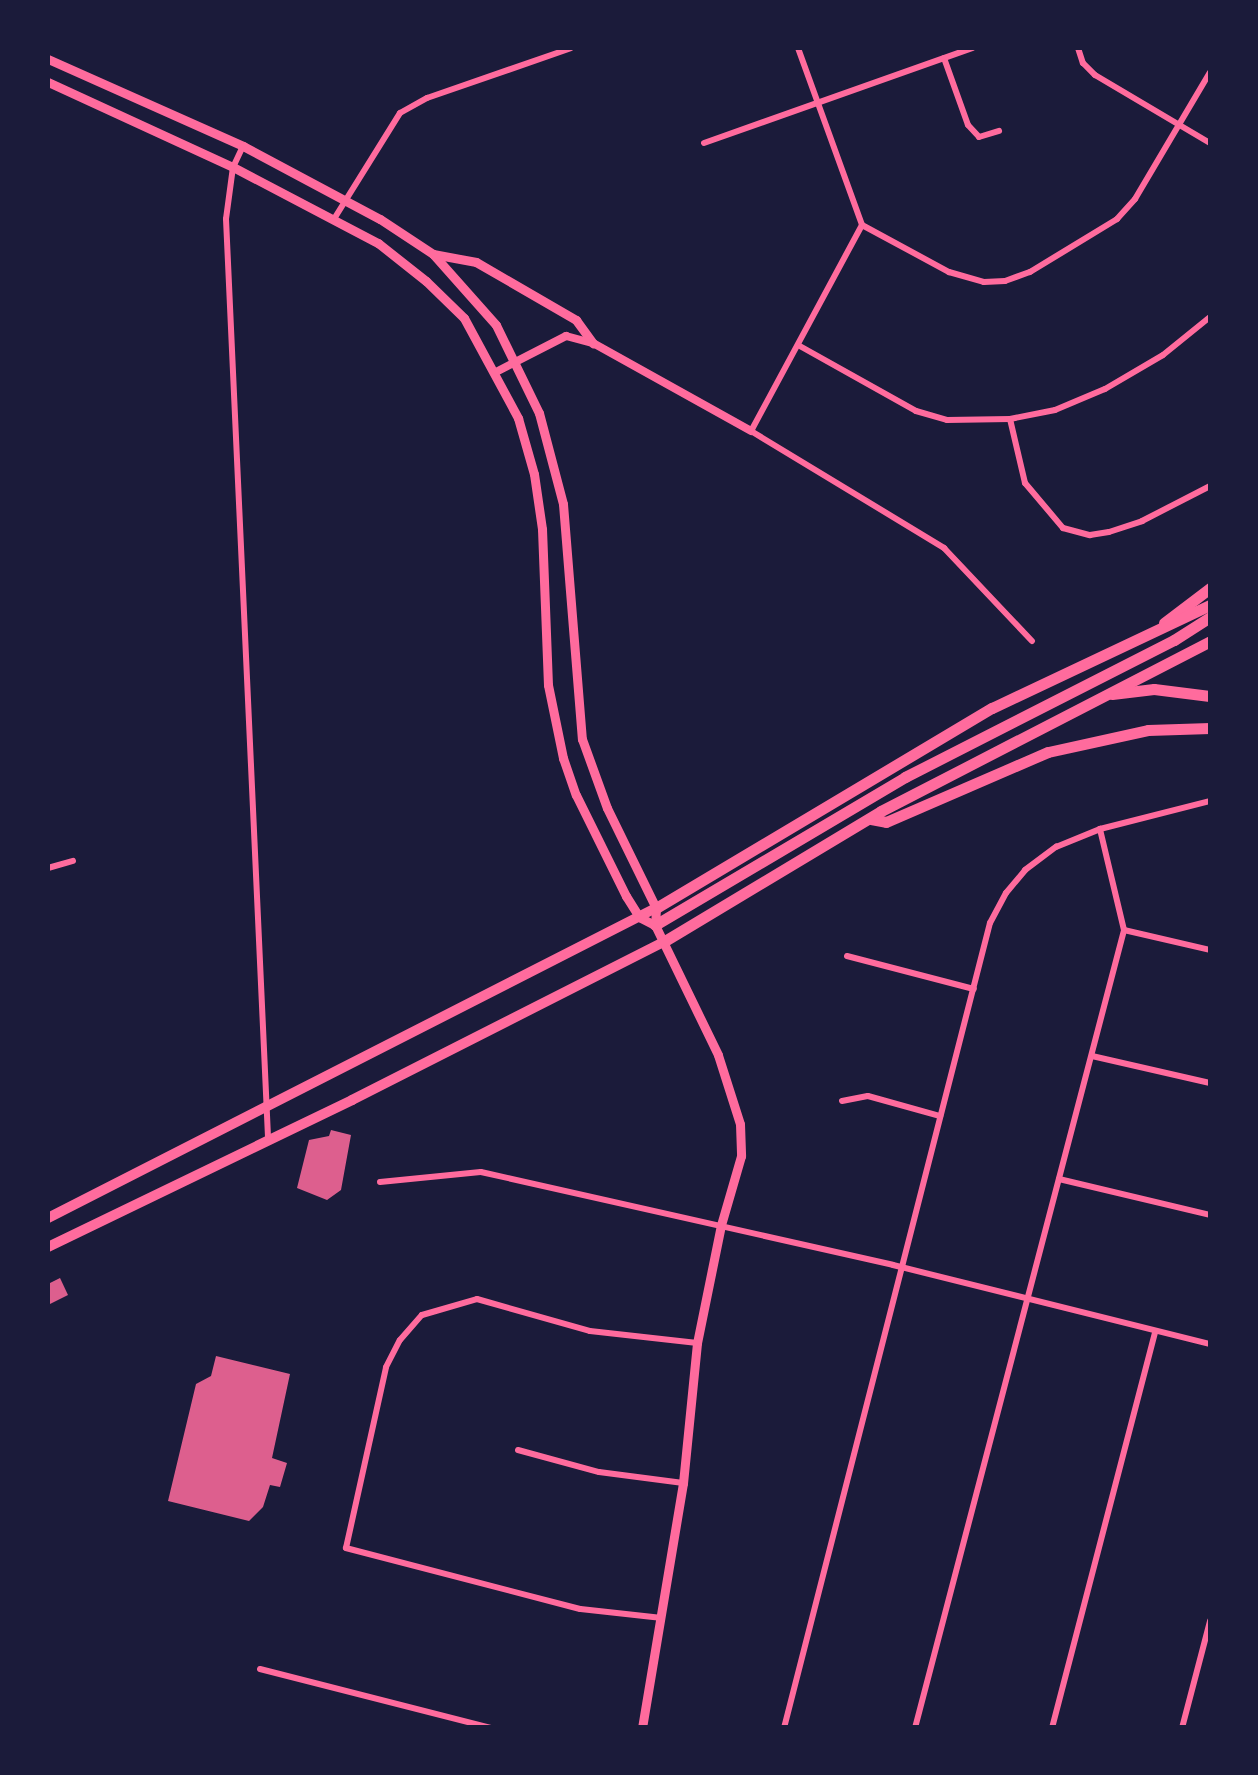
<!DOCTYPE html>
<style>
body{margin:0}
#map{position:relative;width:1258px;height:1775px;overflow:hidden;background:#1b1b3a;font-family:"IBM Plex Sans",sans-serif}
div>[style]{position:absolute}
.building>*{inset:0;background:#dd5f8e}
.minor>*{height:6px;margin:-3px;padding:0 3px;transform-origin:3px;border-radius:3px;background:#ff6b9d}
.tertiary>*{height:8px;margin:-4px;padding:0 4px;transform-origin:4px;border-radius:4px;background:#ff6b9d}
.secondary>*{height:9px;margin:-4.5px;padding:0 4.5px;transform-origin:4.5px;border-radius:4.5px;background:#ff6b9d}
.primary>*{height:10px;margin:-5px;padding:0 5px;transform-origin:5px;border-radius:5px;background:#ff6b9d}
.motorway>*{height:11px;margin:-5.5px;padding:0 5.5px;transform-origin:5.5px;border-radius:5.5px;background:#ff6b9d}
span{translate:-50% -50%;white-space:nowrap;text-align:center;line-height:1.15;-webkit-text-stroke:8px #1b1b3a;paint-order:stroke}
.frame{position:absolute;inset:0;border:50px solid #1b1b3a;pointer-events:none}
</style>
<div id="map">
<div class="building">
<i style="clip-path:polygon(331px 1130px,351px 1135px,341px 1190px,327px 1200px,297px 1188px,309px 1140px,329px 1136px)"></i>
<i style="clip-path:polygon(60px 1278px,68px 1295px,48px 1305px,48px 1284px)"></i>
<i style="clip-path:polygon(216px 1356px,290px 1374px,272px 1458px,287px 1463px,280px 1487px,270px 1485px,263px 1507px,249px 1521px,168px 1501px,196px 1384px,211px 1376px)"></i>
</div>
<div class="minor">
<i style="left:798px;top:48px;width:188px;rotate:70.1deg"></i>
<i style="left:862px;top:225px;width:234px;rotate:118.3deg"></i>
<i style="left:751px;top:431px;width:226px;rotate:31.2deg"></i>
<i style="left:944px;top:548px;width:128px;rotate:46.6deg"></i>
<i style="left:1078px;top:48px;width:16px;rotate:72deg"></i>
<i style="left:1083px;top:63px;width:17px;rotate:45deg"></i>
<i style="left:1095px;top:75px;width:134px;rotate:30.6deg"></i>
<i style="left:944px;top:58px;width:71px;rotate:70.3deg"></i>
<i style="left:968px;top:125px;width:16px;rotate:47deg"></i>
<i style="left:979px;top:137px;width:21px;rotate:-17deg"></i>
<i style="left:704px;top:143px;width:285px;rotate:-19.5deg"></i>
<i style="left:243px;top:146px;width:23px;rotate:115deg"></i>
<i style="left:233px;top:167px;width:52px;rotate:97.7deg"></i>
<i style="left:226px;top:219px;width:920px;rotate:87.38deg"></i>
<i style="left:334px;top:219px;width:125px;rotate:-58.1deg"></i>
<i style="left:400px;top:113px;width:31px;rotate:-29deg"></i>
<i style="left:427px;top:98px;width:152px;rotate:-19.1deg"></i>
<i style="left:862px;top:225px;width:99px;rotate:28.4deg"></i>
<i style="left:949px;top:272px;width:36px;rotate:16deg"></i>
<i style="left:984px;top:282px;width:21px;rotate:-3deg"></i>
<i style="left:1005px;top:281px;width:27px;rotate:-20deg"></i>
<i style="left:1030px;top:272px;width:102px;rotate:-31.3deg"></i>
<i style="left:1117px;top:219px;width:27px;rotate:-48deg"></i>
<i style="left:1135px;top:199px;width:147px;rotate:-59.4deg"></i>
<i style="left:798px;top:345px;width:135px;rotate:29.2deg"></i>
<i style="left:916px;top:411px;width:32px;rotate:16deg"></i>
<i style="left:947px;top:420px;width:63px;rotate:-0.9deg"></i>
<i style="left:1010px;top:419px;width:46px;rotate:-11.3deg"></i>
<i style="left:1055px;top:410px;width:54px;rotate:-22.8deg"></i>
<i style="left:1105px;top:389px;width:67px;rotate:-30.4deg"></i>
<i style="left:1163px;top:355px;width:60px;rotate:-39deg"></i>
<i style="left:1010px;top:419px;width:66px;rotate:76.8deg"></i>
<i style="left:1025px;top:483px;width:59px;rotate:49.8deg"></i>
<i style="left:1063px;top:528px;width:28px;rotate:15deg"></i>
<i style="left:1090px;top:535px;width:19px;rotate:-9deg"></i>
<i style="left:1109px;top:532px;width:35px;rotate:-18deg"></i>
<i style="left:1142px;top:521px;width:76px;rotate:-27.2deg"></i>
<i style="left:48px;top:868px;width:26px;rotate:-16deg"></i>
<i style="left:1124px;top:930px;width:88px;rotate:13.1deg"></i>
<i style="left:847px;top:956px;width:131px;rotate:14.6deg"></i>
<i style="left:1092px;top:1056px;width:121px;rotate:12.9deg"></i>
<i style="left:842px;top:1101px;width:26px;rotate:-11deg"></i>
<i style="left:868px;top:1096px;width:75px;rotate:15.5deg"></i>
<i style="left:1059px;top:1179px;width:155px;rotate:13.4deg"></i>
<i style="left:380px;top:1182px;width:101px;rotate:-5.7deg"></i>
<i style="left:481px;top:1172px;width:422px;rotate:12.7deg"></i>
<i style="left:893px;top:1265px;width:327px;rotate:14deg"></i>
<i style="left:518px;top:1450px;width:84px;rotate:15.2deg"></i>
<i style="left:599px;top:1472px;width:85px;rotate:7.5deg"></i>
<i style="left:662px;top:1618px;width:82px;rotate:-173.7deg"></i>
<i style="left:580px;top:1609px;width:242px;rotate:-165.4deg"></i>
<i style="left:346px;top:1548px;width:185px;rotate:-77.5deg"></i>
<i style="left:386px;top:1367px;width:30px;rotate:-63deg"></i>
<i style="left:400px;top:1340px;width:33px;rotate:-49deg"></i>
<i style="left:422px;top:1315px;width:57px;rotate:-16.2deg"></i>
<i style="left:477px;top:1299px;width:117px;rotate:15.8deg"></i>
<i style="left:590px;top:1331px;width:108px;rotate:6.4deg"></i>
<i style="left:260px;top:1669px;width:238px;rotate:14.3deg"></i>
<i style="left:784px;top:1728px;width:831px;rotate:-75.65deg"></i>
<i style="left:990px;top:923px;width:34px;rotate:-62deg"></i>
<i style="left:1006px;top:893px;width:30px;rotate:-50deg"></i>
<i style="left:1025px;top:870px;width:39px;rotate:-37deg"></i>
<i style="left:1056px;top:847px;width:48px;rotate:-22.2deg"></i>
<i style="left:1100px;top:829px;width:114px;rotate:-14.3deg"></i>
<i style="left:915px;top:1728px;width:825px;rotate:-75.32deg"></i>
<i style="left:1124px;top:930px;width:104px;rotate:-103.4deg"></i>
<i style="left:1052px;top:1728px;width:409px;rotate:-75.4deg"></i>
<i style="left:1182px;top:1728px;width:111px;rotate:-75.3deg"></i>
</div>
<div class="tertiary">
<i style="left:496px;top:372px;width:79px;rotate:-27.2deg"></i>
<i style="left:566px;top:336px;width:28px;rotate:15deg"></i>
<i style="left:593px;top:343px;width:181px;rotate:29.1deg"></i>
</div>
<div class="secondary">
<i style="left:48px;top:59px;width:214px;rotate:24deg"></i>
<i style="left:243px;top:146px;width:155px;rotate:28.1deg"></i>
<i style="left:380px;top:219px;width:64px;rotate:33.4deg"></i>
<i style="left:433px;top:254px;width:95px;rotate:48.4deg"></i>
<i style="left:496px;top:325px;width:98px;rotate:64deg"></i>
<i style="left:539px;top:413px;width:94px;rotate:75.2deg"></i>
<i style="left:563px;top:504px;width:236px;rotate:85.4deg"></i>
<i style="left:582px;top:739px;width:73px;rotate:70.1deg"></i>
<i style="left:607px;top:808px;width:111px;rotate:63.9deg"></i>
<i style="left:656px;top:908px;width:17px;rotate:93deg"></i>
<i style="left:655px;top:925px;width:144px;rotate:64.1deg"></i>
<i style="left:718px;top:1055px;width:72px;rotate:72.3deg"></i>
<i style="left:740px;top:1124px;width:32px;rotate:88deg"></i>
<i style="left:741px;top:1156px;width:72px;rotate:106.2deg"></i>
<i style="left:721px;top:1225px;width:120px;rotate:101.5deg"></i>
<i style="left:697px;top:1343px;width:141px;rotate:95.7deg"></i>
<i style="left:683px;top:1483px;width:248px;rotate:99.5deg"></i>
<i style="left:48px;top:82px;width:204px;rotate:24.7deg"></i>
<i style="left:233px;top:167px;width:164px;rotate:27.7deg"></i>
<i style="left:378px;top:243px;width:61px;rotate:38.4deg"></i>
<i style="left:426px;top:281px;width:53px;rotate:44.2deg"></i>
<i style="left:464px;top:318px;width:114px;rotate:61.6deg"></i>
<i style="left:518px;top:418px;width:58px;rotate:74.1deg"></i>
<i style="left:534px;top:474px;width:56px;rotate:81.7deg"></i>
<i style="left:542px;top:529px;width:156px;rotate:87.8deg"></i>
<i style="left:548px;top:685px;width:75px;rotate:78.4deg"></i>
<i style="left:563px;top:758px;width:39px;rotate:71deg"></i>
<i style="left:576px;top:795px;width:113px;rotate:63.7deg"></i>
<i style="left:626px;top:896px;width:25px;rotate:58deg"></i>
<i style="left:639px;top:917px;width:18px;rotate:27deg"></i>
<i style="left:433px;top:254px;width:44px;rotate:10.5deg"></i>
<i style="left:476px;top:262px;width:116px;rotate:30.1deg"></i>
<i style="left:576px;top:320px;width:29px;rotate:54deg"></i>
</div>
<div class="primary">
<i style="left:48px;top:1218px;width:682px;rotate:-27.02deg"></i>
<i style="left:48px;top:1247px;width:338px;rotate:-25.8deg"></i>
<i style="left:352px;top:1100px;width:349px;rotate:-26.9deg"></i>
</div>
<div class="motorway">
<i style="left:1164px;top:623px;width:58px;rotate:-37.3deg"></i>
<i style="left:1112px;top:694px;width:42px;rotate:-6.8deg"></i>
<i style="left:1154px;top:689px;width:56px;rotate:7.1deg"></i>
<i style="left:871px;top:819px;width:15px;rotate:11deg"></i>
<i style="left:886px;top:822px;width:176px;rotate:-23.4deg"></i>
<i style="left:1048px;top:752px;width:102px;rotate:-12.4deg"></i>
<i style="left:1148px;top:730px;width:62px;rotate:-1.8deg"></i>
<i style="left:656px;top:908px;width:391px;rotate:-30.8deg"></i>
<i style="left:992px;top:708px;width:241px;rotate:-25.3deg"></i>
<i style="left:655px;top:925px;width:291px;rotate:-30.6deg"></i>
<i style="left:905px;top:777px;width:302px;rotate:-27deg"></i>
<i style="left:1174px;top:640px;width:43px;rotate:-32.6deg"></i>
<i style="left:663px;top:942px;width:254px;rotate:-31deg"></i>
<i style="left:881px;top:811px;width:370px;rotate:-27.3deg"></i>
</div>
<div class="frame"></div>
</div>
